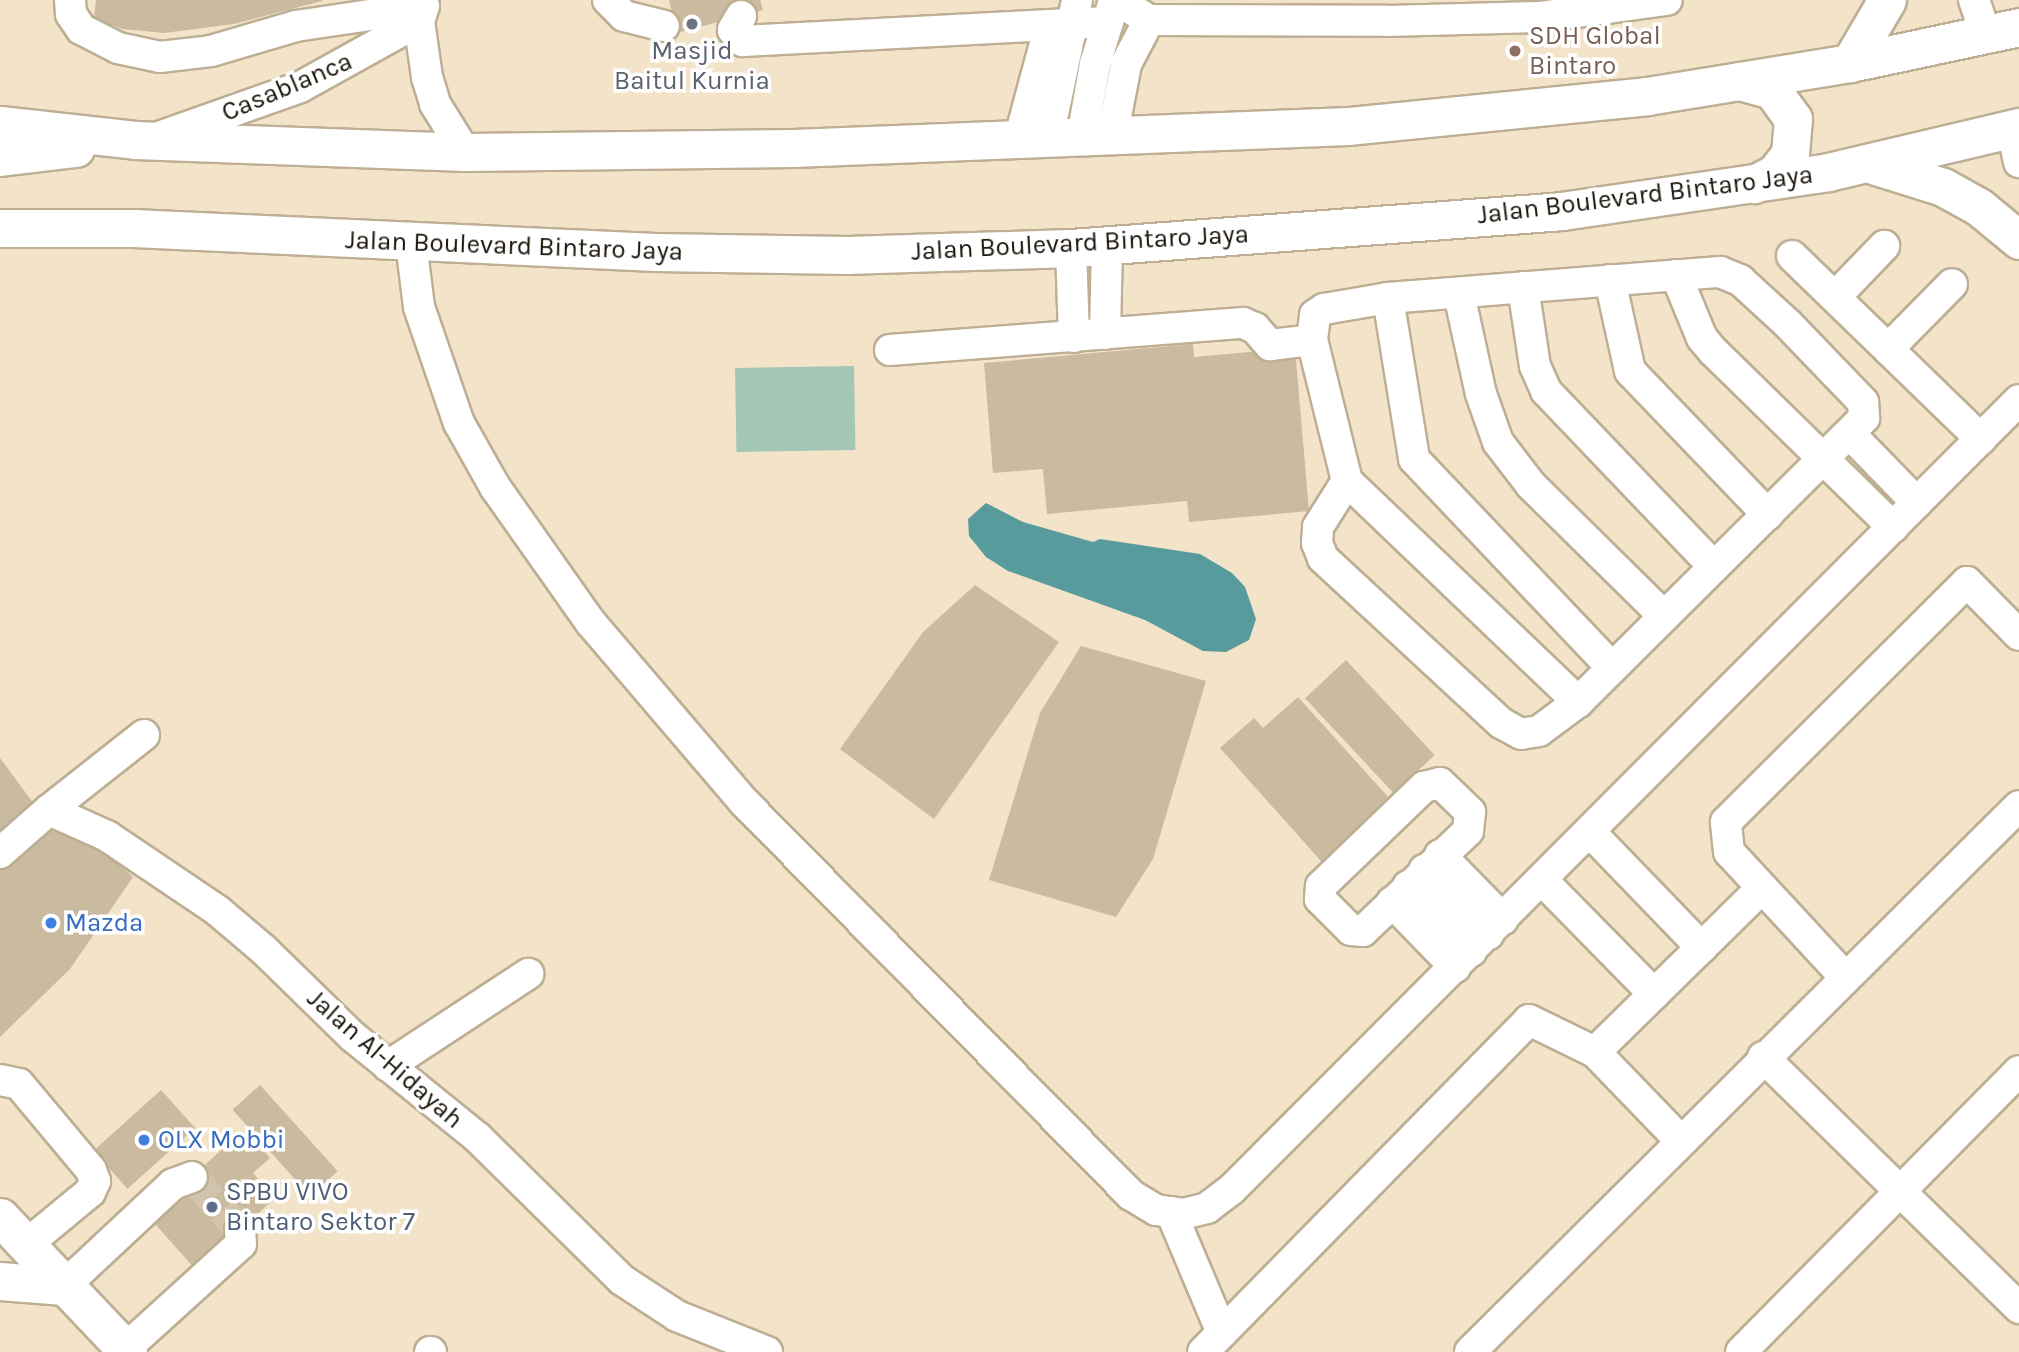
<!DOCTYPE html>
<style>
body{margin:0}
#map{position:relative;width:2019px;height:1352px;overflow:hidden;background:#f3e3c8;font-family:Karla,sans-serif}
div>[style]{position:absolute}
.green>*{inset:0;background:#a4c6b4;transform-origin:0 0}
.water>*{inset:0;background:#579b9d}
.building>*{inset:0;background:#c9baa0;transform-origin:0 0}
.minor-tunnel>*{height:30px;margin-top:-15px;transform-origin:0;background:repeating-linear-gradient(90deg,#d2c4ac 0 30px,transparent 0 45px)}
.roads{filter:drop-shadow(2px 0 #bdae94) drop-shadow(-2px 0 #bdae94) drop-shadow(0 2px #bdae94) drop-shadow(0 -2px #bdae94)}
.minor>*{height:30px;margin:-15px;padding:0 15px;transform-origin:15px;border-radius:15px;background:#fff}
.major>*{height:37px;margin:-18.5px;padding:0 18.5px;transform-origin:18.5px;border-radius:18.5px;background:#fff}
.dots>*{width:19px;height:19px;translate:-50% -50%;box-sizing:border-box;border:4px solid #fff;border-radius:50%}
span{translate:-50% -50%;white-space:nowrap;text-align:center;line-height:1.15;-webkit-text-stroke:7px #fff;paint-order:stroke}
.education-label{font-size:26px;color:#785e54}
.left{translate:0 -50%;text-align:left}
.worship-label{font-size:26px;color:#5b616d}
.street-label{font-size:26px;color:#1a140b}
.shop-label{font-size:26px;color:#366cbe}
.service-label{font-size:26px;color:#4e5e75}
</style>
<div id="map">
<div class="green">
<i style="left:854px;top:366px;width:84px;height:119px;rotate:89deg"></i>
</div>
<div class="water">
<i style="clip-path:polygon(986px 503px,1023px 522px,1093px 542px,1100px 539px,1200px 554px,1232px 573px,1245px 587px,1256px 619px,1249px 640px,1226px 652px,1203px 651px,1145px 620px,1008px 571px,986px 557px,969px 536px,968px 519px)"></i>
</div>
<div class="building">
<i style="clip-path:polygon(96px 0,322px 0,322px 1px,234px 24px,164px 33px,123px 29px,94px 19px)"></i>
<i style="clip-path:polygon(669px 0,760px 0,763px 10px,677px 33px)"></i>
<i style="clip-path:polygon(1193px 344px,1194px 357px,1295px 348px,1309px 511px,1189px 522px,1187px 501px,1047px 514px,1043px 469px,993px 473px,984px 363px)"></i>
<i style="clip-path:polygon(975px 585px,1059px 642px,934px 819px,840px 749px,923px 632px)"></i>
<i style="clip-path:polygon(1081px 646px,1206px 681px,1153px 859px,1116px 917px,989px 880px,1040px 713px)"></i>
<i style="left:1346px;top:660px;width:130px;height:56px;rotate:47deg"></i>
<i style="clip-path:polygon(1298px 697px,1398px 808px,1329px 870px,1220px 748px,1254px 718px,1263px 728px)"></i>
<i style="clip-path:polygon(0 758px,37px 808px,0 842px)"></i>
<i style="clip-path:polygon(44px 828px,101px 848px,133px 877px,70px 969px,0 1037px,0 870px)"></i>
<i style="left:260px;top:1085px;width:116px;height:37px;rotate:48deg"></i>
<i style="left:161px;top:1090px;width:51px;height:91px;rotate:48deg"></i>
<i style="clip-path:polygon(249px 1134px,270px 1158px,253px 1173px,275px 1198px,196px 1270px,148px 1216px,227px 1145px,231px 1150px)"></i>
</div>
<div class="minor-tunnel">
<i style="left:192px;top:1177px;width:72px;rotate:47.8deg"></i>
</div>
<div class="roads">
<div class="minor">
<i style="left:70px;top:0;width:14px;rotate:86deg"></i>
<i style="left:71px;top:14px;width:18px;rotate:56deg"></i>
<i style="left:81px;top:29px;width:42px;rotate:27.2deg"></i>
<i style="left:118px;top:48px;width:43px;rotate:12.1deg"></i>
<i style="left:160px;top:57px;width:51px;rotate:-6.7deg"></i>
<i style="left:211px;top:51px;width:89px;rotate:-16.4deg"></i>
<i style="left:296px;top:26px;width:128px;rotate:-8.5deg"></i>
<i style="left:608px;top:0;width:23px;rotate:45deg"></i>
<i style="left:624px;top:16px;width:41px;rotate:14deg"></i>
<i style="left:1117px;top:0;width:38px;rotate:32deg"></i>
<i style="left:1149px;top:20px;width:238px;rotate:0.2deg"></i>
<i style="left:1387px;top:21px;width:152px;rotate:-1.5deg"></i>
<i style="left:1539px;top:17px;width:129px;rotate:-7.6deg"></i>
<i style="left:1974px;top:0;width:36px;rotate:71deg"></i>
<i style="left:424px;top:6px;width:16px;rotate:108deg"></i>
<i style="left:419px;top:21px;width:57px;rotate:81.9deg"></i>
<i style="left:427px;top:77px;width:28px;rotate:73deg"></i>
<i style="left:435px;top:104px;width:57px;rotate:58deg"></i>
<i style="left:741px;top:16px;width:16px;rotate:120deg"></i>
<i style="left:733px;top:30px;width:15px;rotate:48deg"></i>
<i style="left:743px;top:41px;width:365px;rotate:-3deg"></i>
<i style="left:1108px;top:22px;width:23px;rotate:-75deg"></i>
<i style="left:2012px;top:129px;width:34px;rotate:78deg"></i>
<i style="left:162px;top:136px;width:146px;rotate:-19.5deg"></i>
<i style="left:300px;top:87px;width:136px;rotate:-29deg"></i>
<i style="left:1082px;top:137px;width:74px;rotate:-79.9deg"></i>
<i style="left:1095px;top:64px;width:44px;rotate:-72.8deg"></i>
<i style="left:1112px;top:137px;width:74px;rotate:-79.1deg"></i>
<i style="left:1126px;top:64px;width:50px;rotate:-62.4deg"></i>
<i style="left:1048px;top:138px;width:141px;rotate:-78.1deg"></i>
<i style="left:1019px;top:140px;width:119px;rotate:-74.9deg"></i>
<i style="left:411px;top:243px;width:64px;rotate:82.9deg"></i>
<i style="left:419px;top:307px;width:123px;rotate:71deg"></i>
<i style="left:459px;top:423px;width:73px;rotate:60.6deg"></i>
<i style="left:495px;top:487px;width:166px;rotate:54.8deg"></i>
<i style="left:591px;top:623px;width:235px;rotate:49.5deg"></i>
<i style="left:744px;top:802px;width:552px;rotate:45.44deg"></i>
<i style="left:1131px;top:1195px;width:29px;rotate:31deg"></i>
<i style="left:1156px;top:1210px;width:27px;rotate:8deg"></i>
<i style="left:1183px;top:1214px;width:25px;rotate:-14deg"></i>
<i style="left:1207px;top:1208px;width:31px;rotate:-37deg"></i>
<i style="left:1232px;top:1189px;width:1114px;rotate:-45.07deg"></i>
<i style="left:1071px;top:248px;width:89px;rotate:88.1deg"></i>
<i style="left:1792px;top:256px;width:263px;rotate:44.1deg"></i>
<i style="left:1720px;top:272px;width:22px;rotate:22deg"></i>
<i style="left:1740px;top:280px;width:64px;rotate:42.5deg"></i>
<i style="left:1787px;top:323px;width:110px;rotate:46.1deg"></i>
<i style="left:1863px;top:402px;width:16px;rotate:86deg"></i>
<i style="left:1864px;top:418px;width:403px;rotate:135.2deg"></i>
<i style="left:1578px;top:702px;width:49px;rotate:143.4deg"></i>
<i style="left:1539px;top:731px;width:18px;rotate:171deg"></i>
<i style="left:1521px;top:734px;width:23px;rotate:-151deg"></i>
<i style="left:1501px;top:723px;width:243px;rotate:-137.2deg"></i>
<i style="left:1323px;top:558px;width:16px;rotate:-112deg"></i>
<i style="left:1317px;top:543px;width:16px;rotate:-86deg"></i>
<i style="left:1318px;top:527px;width:54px;rotate:-57.8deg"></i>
<i style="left:1347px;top:481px;width:145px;rotate:-103.9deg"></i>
<i style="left:1312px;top:340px;width:25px;rotate:-83deg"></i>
<i style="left:1315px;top:315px;width:11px;rotate:-34deg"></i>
<i style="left:1324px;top:309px;width:65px;rotate:-9.8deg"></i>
<i style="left:1388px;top:298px;width:333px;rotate:-4.5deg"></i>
<i style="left:1676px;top:275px;width:68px;rotate:67.6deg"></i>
<i style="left:1702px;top:338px;width:17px;rotate:50deg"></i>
<i style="left:1713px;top:351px;width:252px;rotate:44.4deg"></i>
<i style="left:1610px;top:280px;width:93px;rotate:77.6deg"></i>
<i style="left:1630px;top:371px;width:199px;rotate:46.2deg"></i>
<i style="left:1523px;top:287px;width:80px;rotate:81.4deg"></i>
<i style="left:1535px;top:366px;width:27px;rotate:66deg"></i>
<i style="left:1546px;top:391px;width:243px;rotate:46.3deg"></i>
<i style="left:1459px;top:294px;width:102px;rotate:77.6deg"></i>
<i style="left:1481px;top:394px;width:51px;rotate:70.5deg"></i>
<i style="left:1498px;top:442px;width:54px;rotate:52.5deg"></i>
<i style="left:1531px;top:485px;width:187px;rotate:44.6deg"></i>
<i style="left:1835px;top:297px;width:71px;rotate:-46.1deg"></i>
<i style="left:1388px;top:298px;width:163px;rotate:80.8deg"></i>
<i style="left:1414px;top:459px;width:288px;rotate:46.5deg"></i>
<i style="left:1105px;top:334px;width:88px;rotate:-88.7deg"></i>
<i style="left:1888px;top:349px;width:91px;rotate:-45.4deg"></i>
<i style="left:890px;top:350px;width:354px;rotate:-4.4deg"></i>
<i style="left:1243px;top:323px;width:13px;rotate:23deg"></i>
<i style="left:1255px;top:328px;width:23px;rotate:49deg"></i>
<i style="left:1270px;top:345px;width:42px;rotate:-6.8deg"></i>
<i style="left:1850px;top:434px;width:96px;rotate:45.8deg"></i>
<i style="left:1347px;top:481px;width:320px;rotate:43.7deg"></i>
<i style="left:1440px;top:783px;width:42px;rotate:44deg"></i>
<i style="left:1470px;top:812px;width:19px;rotate:96deg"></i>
<i style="left:1468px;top:831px;width:145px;rotate:136.4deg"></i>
<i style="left:1363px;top:931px;width:12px;rotate:-175deg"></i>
<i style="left:1351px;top:930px;width:44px;rotate:-135deg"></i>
<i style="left:1320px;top:899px;width:13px;rotate:-86deg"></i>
<i style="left:1321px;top:886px;width:143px;rotate:-43.9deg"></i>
<i style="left:1424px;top:787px;width:16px;rotate:-14deg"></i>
<i style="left:49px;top:810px;width:121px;rotate:-38.3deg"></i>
<i style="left:1590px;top:832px;width:161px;rotate:46deg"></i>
<i style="left:0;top:853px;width:65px;rotate:-41.3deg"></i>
<i style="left:49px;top:810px;width:64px;rotate:24.1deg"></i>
<i style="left:107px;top:836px;width:134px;rotate:34deg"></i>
<i style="left:218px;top:911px;width:60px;rotate:40.3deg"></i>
<i style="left:264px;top:950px;width:123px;rotate:44.3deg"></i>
<i style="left:352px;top:1036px;width:162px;rotate:39deg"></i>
<i style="left:478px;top:1138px;width:202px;rotate:44.6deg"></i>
<i style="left:622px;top:1280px;width:66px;rotate:33.2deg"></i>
<i style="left:677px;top:1316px;width:97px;rotate:21.8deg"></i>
<i style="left:1440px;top:855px;width:90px;rotate:45.5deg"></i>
<i style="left:1424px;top:870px;width:91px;rotate:45deg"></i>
<i style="left:1542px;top:880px;width:160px;rotate:45.5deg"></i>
<i style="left:1408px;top:886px;width:91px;rotate:45.9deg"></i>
<i style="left:1392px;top:902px;width:91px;rotate:45.9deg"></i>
<i style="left:1844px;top:976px;width:169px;rotate:-132.8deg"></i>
<i style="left:1729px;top:852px;width:30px;rotate:-96deg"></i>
<i style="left:1726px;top:822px;width:340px;rotate:-44.9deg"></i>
<i style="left:1967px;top:582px;width:74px;rotate:45.5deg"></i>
<i style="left:1595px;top:1052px;width:233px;rotate:-44.5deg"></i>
<i style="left:1763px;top:1057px;width:359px;rotate:44.4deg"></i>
<i style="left:388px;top:1066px;width:168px;rotate:-33.3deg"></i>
<i style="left:0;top:1080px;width:19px;rotate:12deg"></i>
<i style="left:19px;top:1084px;width:112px;rotate:50.1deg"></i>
<i style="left:91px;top:1170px;width:12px;rotate:70deg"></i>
<i style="left:95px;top:1181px;width:12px;rotate:114deg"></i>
<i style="left:90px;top:1192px;width:83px;rotate:140.4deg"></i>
<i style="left:1171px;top:1212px;width:131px;rotate:67.1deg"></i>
<i style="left:64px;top:1286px;width:149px;rotate:-43.1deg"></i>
<i style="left:173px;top:1184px;width:20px;rotate:-20deg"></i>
<i style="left:125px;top:1349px;width:156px;rotate:-42.2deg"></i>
<i style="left:241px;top:1244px;width:14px;rotate:-94deg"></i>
<i style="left:430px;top:1352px;width:1px"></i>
<i style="left:1203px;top:1352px;width:465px;rotate:-45.5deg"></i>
<i style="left:1529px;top:1020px;width:73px;rotate:25.9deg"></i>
<i style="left:1595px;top:1052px;width:122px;rotate:46deg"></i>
<i style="left:1470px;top:1352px;width:774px;rotate:-44.84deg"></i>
<i style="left:1741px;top:1352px;width:395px;rotate:-45.3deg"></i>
</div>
<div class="major">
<i style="left:1850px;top:63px;width:73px;rotate:-59.6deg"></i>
<i style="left:1739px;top:81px;width:34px;rotate:15deg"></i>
<i style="left:1772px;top:90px;width:36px;rotate:54deg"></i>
<i style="left:1793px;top:119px;width:35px;rotate:95deg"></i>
<i style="left:1790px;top:154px;width:24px;rotate:128deg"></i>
<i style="left:1775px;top:173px;width:24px;rotate:152deg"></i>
<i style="left:0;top:125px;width:136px;rotate:6.3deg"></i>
<i style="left:135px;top:140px;width:330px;rotate:2.1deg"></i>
<i style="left:465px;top:152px;width:328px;rotate:-0.7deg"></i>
<i style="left:793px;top:148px;width:555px;rotate:-2.27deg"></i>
<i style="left:1348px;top:126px;width:301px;rotate:-5.7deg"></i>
<i style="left:1647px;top:96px;width:206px;rotate:-9.2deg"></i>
<i style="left:1850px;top:63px;width:173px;rotate:-12deg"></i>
<i style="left:0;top:157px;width:76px;rotate:-6.8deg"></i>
<i style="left:1873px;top:165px;width:73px;rotate:17.4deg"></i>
<i style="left:1943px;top:187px;width:41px;rotate:29.1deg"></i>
<i style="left:1979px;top:207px;width:52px;rotate:39.5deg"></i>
<i style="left:0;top:228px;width:133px"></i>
<i style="left:133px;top:228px;width:523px;rotate:2.63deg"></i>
<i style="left:655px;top:252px;width:192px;rotate:0.9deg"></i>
<i style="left:847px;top:255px;width:224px;rotate:-1.8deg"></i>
<i style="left:1071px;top:248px;width:492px;rotate:-4.3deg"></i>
<i style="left:1562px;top:211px;width:269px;rotate:-8.3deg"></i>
<i style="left:1828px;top:172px;width:196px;rotate:-13.3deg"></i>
<i style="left:0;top:1217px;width:186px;rotate:46.5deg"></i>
<i style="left:0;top:1281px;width:64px;rotate:4.5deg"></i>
</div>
</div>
<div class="dots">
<i style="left:692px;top:24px;background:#6b7280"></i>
<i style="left:1515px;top:51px;background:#8d6e63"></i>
<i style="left:51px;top:923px;background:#3f7fe0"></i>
<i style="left:144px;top:1140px;background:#3f7fe0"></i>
<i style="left:212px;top:1207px;background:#5c6f8a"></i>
</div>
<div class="education-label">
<span class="left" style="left:1529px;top:51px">SDH Global<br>Bintaro</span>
</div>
<div class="worship-label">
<span style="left:692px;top:66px">Masjid<br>Baitul Kurnia</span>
</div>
<div class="street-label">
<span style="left:287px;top:87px;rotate:-23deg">Casablanca</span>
<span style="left:1645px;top:195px;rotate:-7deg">Jalan Boulevard Bintaro Jaya</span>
<span style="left:1080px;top:243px;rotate:-3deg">Jalan Boulevard Bintaro Jaya</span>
<span style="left:514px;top:246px;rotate:2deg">Jalan Boulevard Bintaro Jaya</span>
<span style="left:385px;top:1059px;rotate:41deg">Jalan Al-Hidayah</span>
</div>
<div class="shop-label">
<span class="left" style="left:65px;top:923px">Mazda</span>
<span class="left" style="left:158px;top:1140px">OLX Mobbi</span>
</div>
<div class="service-label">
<span class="left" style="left:226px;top:1207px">SPBU VIVO<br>Bintaro Sektor 7</span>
</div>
</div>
